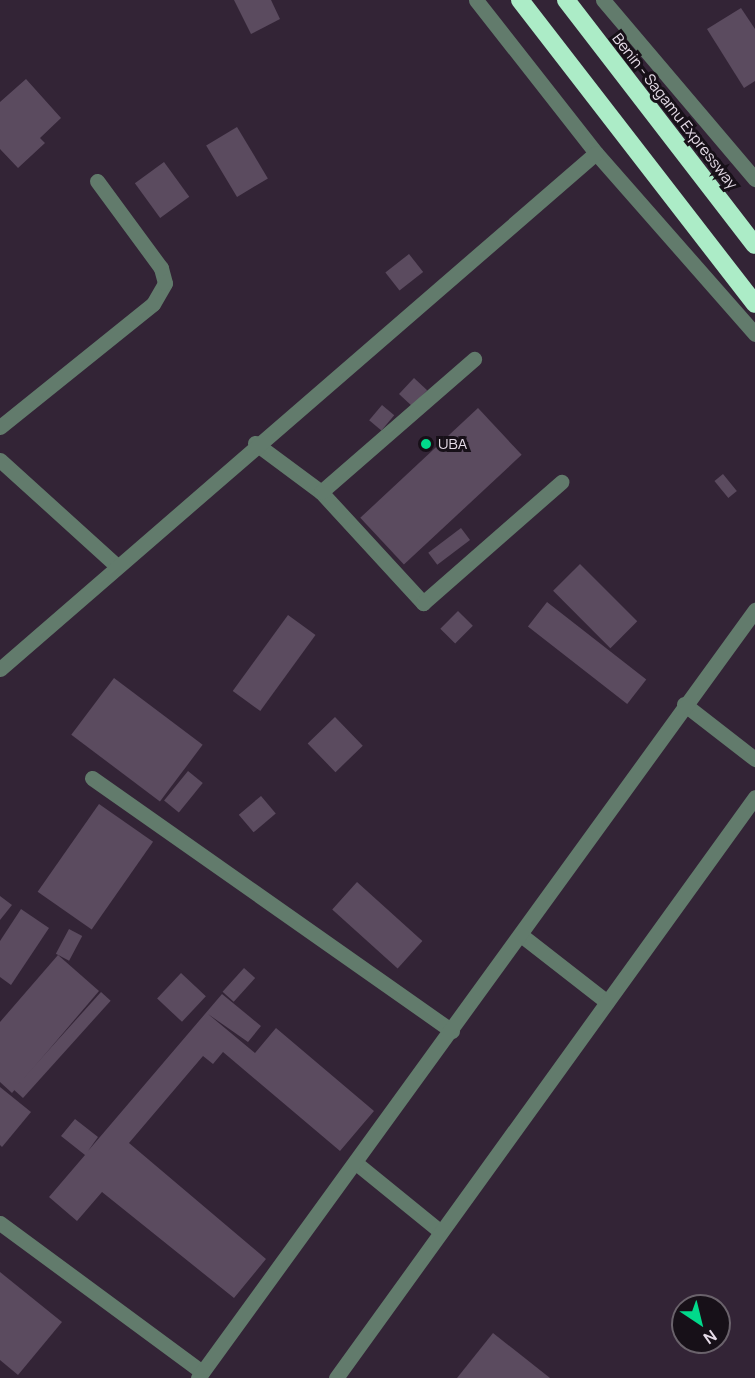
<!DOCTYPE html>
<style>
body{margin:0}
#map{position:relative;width:755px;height:1378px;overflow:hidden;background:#332436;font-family:Manrope,sans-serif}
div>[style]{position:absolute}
.building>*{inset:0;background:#5b4b5f;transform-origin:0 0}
.minor>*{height:15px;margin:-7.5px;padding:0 7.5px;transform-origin:7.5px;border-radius:7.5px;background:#627b6c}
.highway>*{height:18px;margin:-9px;padding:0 9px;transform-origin:9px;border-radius:9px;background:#acecc7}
.dots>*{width:16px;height:16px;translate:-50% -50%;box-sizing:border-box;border:3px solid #171018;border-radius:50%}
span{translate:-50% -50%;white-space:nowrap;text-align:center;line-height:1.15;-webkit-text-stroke:6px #171018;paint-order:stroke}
.street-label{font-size:15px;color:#e6dce8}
.poi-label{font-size:15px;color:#e6dce8}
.left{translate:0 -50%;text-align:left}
.north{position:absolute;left:671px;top:1294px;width:60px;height:60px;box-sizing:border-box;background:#171018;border:2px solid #6a626b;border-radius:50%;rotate:145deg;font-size:16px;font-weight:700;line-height:24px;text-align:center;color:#e6dce8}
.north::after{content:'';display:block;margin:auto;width:21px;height:27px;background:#01d98b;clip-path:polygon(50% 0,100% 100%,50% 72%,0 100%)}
</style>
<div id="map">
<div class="building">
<i style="clip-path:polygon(234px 0,271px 0,280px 19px,251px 34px)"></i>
<i style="clip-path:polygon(741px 8px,755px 29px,755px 81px,744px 88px,707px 29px)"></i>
<i style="clip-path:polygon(26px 79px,61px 118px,40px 138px,45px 143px,18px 168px,0 149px,0 102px)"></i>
<i style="left:237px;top:127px;width:60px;height:36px;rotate:59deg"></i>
<i style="left:164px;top:162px;width:43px;height:36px;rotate:54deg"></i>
<i style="left:409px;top:254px;width:23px;height:30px;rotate:52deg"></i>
<i style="left:414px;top:378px;width:18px;height:22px;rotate:43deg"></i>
<i style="left:382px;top:405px;width:16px;height:20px;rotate:40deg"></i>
<i style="left:478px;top:408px;width:64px;height:161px;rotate:47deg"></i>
<i style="left:723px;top:474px;width:22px;height:11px;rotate:51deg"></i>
<i style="left:461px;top:528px;width:15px;height:41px;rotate:53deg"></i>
<i style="left:580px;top:564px;width:81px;height:38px;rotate:45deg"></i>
<i style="left:547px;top:602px;width:126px;height:31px;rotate:38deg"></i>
<i style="left:458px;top:611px;width:21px;height:25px;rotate:45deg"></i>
<i style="left:288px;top:615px;width:34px;height:94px;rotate:36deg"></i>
<i style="left:114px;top:678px;width:111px;height:71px;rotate:37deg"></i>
<i style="left:335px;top:717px;width:40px;height:38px;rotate:46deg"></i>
<i style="left:188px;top:771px;width:19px;height:38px;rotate:39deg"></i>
<i style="left:261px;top:796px;width:23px;height:29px;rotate:50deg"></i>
<i style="left:99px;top:804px;width:66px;height:107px;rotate:35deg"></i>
<i style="left:357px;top:882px;width:88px;height:37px;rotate:42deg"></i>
<i style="clip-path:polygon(0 896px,12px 905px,0 920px)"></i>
<i style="clip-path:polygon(21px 909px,49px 928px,11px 985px,0 977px,0 941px)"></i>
<i style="left:69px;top:929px;width:15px;height:28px;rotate:28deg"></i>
<i style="clip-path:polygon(58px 955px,99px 991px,12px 1093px,0 1082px,0 1022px)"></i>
<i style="left:244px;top:968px;width:15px;height:32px;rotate:42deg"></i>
<i style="left:181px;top:973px;width:34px;height:35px;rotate:43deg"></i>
<i style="left:101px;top:992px;width:13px;height:131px;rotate:42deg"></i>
<i style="clip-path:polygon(222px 994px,261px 1026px,248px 1042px,208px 1014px,255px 1053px,276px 1028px,374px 1111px,340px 1151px,223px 1052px,213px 1064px,203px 1056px,129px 1143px,266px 1259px,234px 1298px,102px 1192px,77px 1221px,49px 1197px,85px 1155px,61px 1136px,75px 1119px,98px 1137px,88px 1151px)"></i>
<i style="clip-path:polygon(0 1087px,31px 1112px,2px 1147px,0 1145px)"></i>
<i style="clip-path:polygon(0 1272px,62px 1322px,18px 1375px,0 1360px)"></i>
<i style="clip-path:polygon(493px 1333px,550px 1378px,457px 1378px)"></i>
</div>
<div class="minor">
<i style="left:476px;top:0;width:194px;rotate:51.9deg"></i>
<i style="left:596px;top:153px;width:241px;rotate:48.7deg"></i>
<i style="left:603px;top:0;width:235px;rotate:49.7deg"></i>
<i style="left:0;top:427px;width:196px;rotate:-38.8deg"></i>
<i style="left:153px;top:304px;width:24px;rotate:-60deg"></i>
<i style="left:165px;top:283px;width:16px;rotate:-105deg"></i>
<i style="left:161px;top:268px;width:108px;rotate:-126.3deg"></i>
<i style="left:255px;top:443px;width:82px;rotate:36.6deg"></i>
<i style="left:321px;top:492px;width:151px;rotate:47.4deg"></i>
<i style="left:423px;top:603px;width:184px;rotate:-41.2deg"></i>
<i style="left:0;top:460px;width:158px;rotate:42.2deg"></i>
<i style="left:321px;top:492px;width:203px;rotate:-41deg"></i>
<i style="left:0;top:669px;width:788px;rotate:-40.89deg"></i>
<i style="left:684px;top:704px;width:90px;rotate:37.8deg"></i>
<i style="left:92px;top:778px;width:440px;rotate:35.1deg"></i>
<i style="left:521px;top:935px;width:109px;rotate:37.9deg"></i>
<i style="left:356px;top:1163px;width:109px;rotate:39.1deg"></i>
<i style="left:0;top:1223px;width:251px;rotate:36.4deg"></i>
<i style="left:198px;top:1378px;width:949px;rotate:-54.05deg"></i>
<i style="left:336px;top:1378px;width:716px;rotate:-54.2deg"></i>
</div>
<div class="highway">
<i style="left:520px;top:0;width:384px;rotate:52.3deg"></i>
<i style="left:566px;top:0;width:309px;rotate:52.4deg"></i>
</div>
<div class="dots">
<i style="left:426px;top:444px;background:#01d98b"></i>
</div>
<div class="street-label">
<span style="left:675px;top:111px;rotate:52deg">Benin - Sagamu Expressway</span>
</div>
<div class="poi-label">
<span class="left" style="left:438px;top:444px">UBA</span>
</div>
<div class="north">N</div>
</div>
